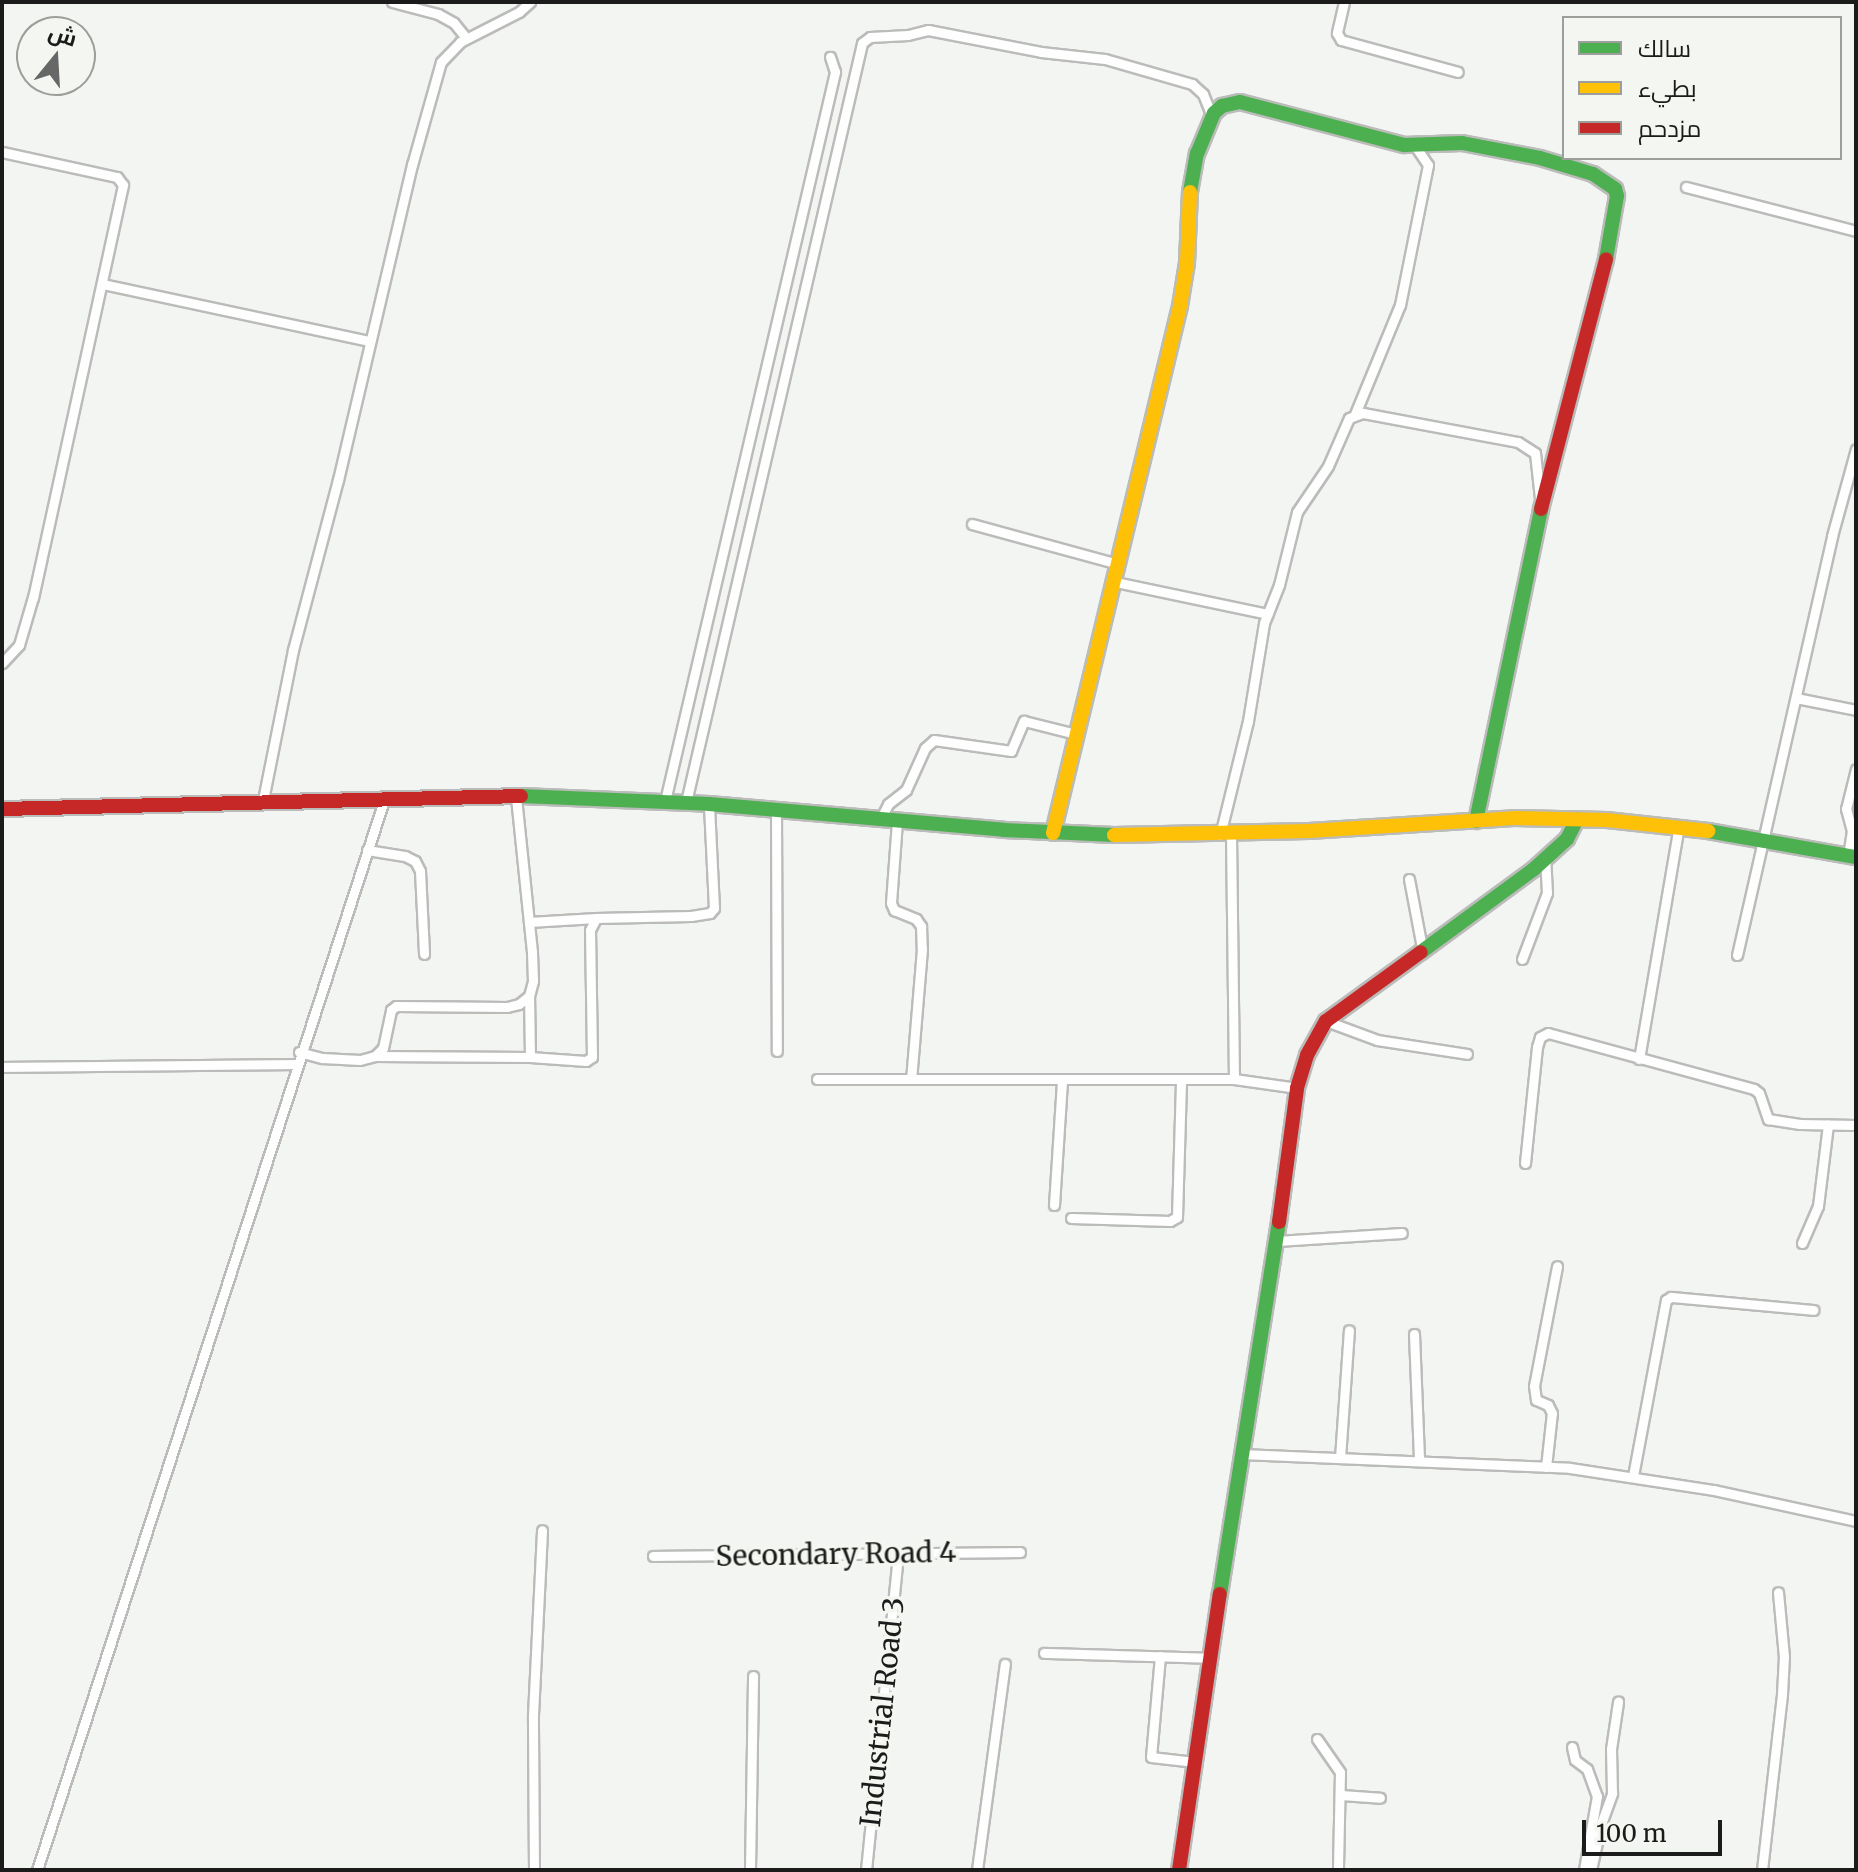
<!DOCTYPE html>
<meta charset="utf-8">
<style>
body{margin:0}
#map{position:relative;width:1858px;height:1872px;overflow:hidden;background:#f3f5f2;font-family:Merriweather,Cairo,serif}
div>[style]{position:absolute}
.roads{filter:drop-shadow(2px 0 #bbbcba) drop-shadow(-2px 0 #bbbcba) drop-shadow(0 2px #bbbcba) drop-shadow(0 -2px #bbbcba)}
.street>*{height:9px;margin:-4.5px;padding:0 4.5px;transform-origin:4.5px;border-radius:4.5px;background:#fdfefd}
.fast>*{height:14px;margin:-7px;padding:0 7px;transform-origin:7px;border-radius:7px;background:#4caf50}
.slow>*{height:14px;margin:-7px;padding:0 7px;transform-origin:7px;border-radius:7px;background:#ffc107}
.jam>*{height:14px;margin:-7px;padding:0 7px;transform-origin:7px;border-radius:7px;background:#c62828}
span{translate:-50% -50%;white-space:nowrap;text-align:center;line-height:1.15;-webkit-text-stroke:7px #f3f6f1;paint-order:stroke}
.street-label{font-size:28px;color:#1a1b1a}
.frame{position:absolute;inset:0;border:4px solid #1a1b1a;pointer-events:none}
.legend{position:absolute;left:1562px;top:16px;width:280px;height:144px;box-sizing:border-box;background:#f3f6f1;border:2px solid #9c9e9b;margin:0;padding:10px 14px;list-style:none;font-size:24px;color:#1a1b1a}
.legend li{display:flex;align-items:center;gap:16px;height:40px}
.legend b{width:40px;border:2px solid #9c9e9b}
.north{position:absolute;left:16px;top:16px;width:80px;height:80px;box-sizing:border-box;background:#f3f6f1;border:2px solid #9c9e9b;border-radius:50%;rotate:18deg;font-size:22px;font-weight:700;line-height:32px;text-align:center;color:#1a1b1a}
.north::after{content:'';display:block;margin:auto;width:28px;height:36px;background:#666766;clip-path:polygon(50% 0,100% 100%,50% 72%,0 100%)}
.scale{position:absolute;left:1582px;top:1820px;width:140px;height:36px;box-sizing:border-box;border:4px solid #1a1b1a;border-top:0;padding-left:10px;font-size:24px;line-height:28px;white-space:nowrap;color:#1a1b1a;-webkit-text-stroke:6px #f3f6f1;paint-order:stroke}
</style>
<div id="map">
<div class="roads">
<div class="street">
<i style="left:392px;top:2px;width:48px;rotate:14.6deg"></i>
<i style="left:438px;top:14px;width:18px;rotate:29deg"></i>
<i style="left:454px;top:23px;width:19px;rotate:51deg"></i>
<i style="left:1344px;top:2px;width:32px;rotate:103deg"></i>
<i style="left:1337px;top:33px;width:8px;rotate:60deg"></i>
<i style="left:1341px;top:40px;width:121px;rotate:15.3deg"></i>
<i style="left:2px;top:152px;width:118px;rotate:12.3deg"></i>
<i style="left:117px;top:177px;width:10px;rotate:53deg"></i>
<i style="left:123px;top:185px;width:422px;rotate:102.3deg"></i>
<i style="left:33px;top:597px;width:50px;rotate:106.3deg"></i>
<i style="left:19px;top:645px;width:25px;rotate:133deg"></i>
<i style="left:1686px;top:187px;width:176px;rotate:14.5deg"></i>
<i style="left:103px;top:284px;width:273px;rotate:12.1deg"></i>
<i style="left:1355px;top:414px;width:118px;rotate:-67.6deg"></i>
<i style="left:1400px;top:305px;width:143px;rotate:-78.7deg"></i>
<i style="left:1428px;top:165px;width:22px;rotate:-124deg"></i>
<i style="left:972px;top:524px;width:148px;rotate:15.3deg"></i>
<i style="left:1111px;top:581px;width:160px;rotate:11.9deg"></i>
<i style="left:1796px;top:698px;width:61px;rotate:11.3deg"></i>
<i style="left:263px;top:800px;width:153px;rotate:-78.7deg"></i>
<i style="left:293px;top:650px;width:176px;rotate:-75.2deg"></i>
<i style="left:338px;top:480px;width:324px;rotate:-76.8deg"></i>
<i style="left:412px;top:165px;width:107px;rotate:-74.3deg"></i>
<i style="left:441px;top:62px;width:28px;rotate:-46deg"></i>
<i style="left:460px;top:42px;width:66px;rotate:-27deg"></i>
<i style="left:519px;top:12px;width:15px;rotate:-42deg"></i>
<i style="left:665px;top:801px;width:749px;rotate:-76.87deg"></i>
<i style="left:835px;top:72px;width:16px;rotate:-108deg"></i>
<i style="left:686px;top:802px;width:779px;rotate:-76.94deg"></i>
<i style="left:862px;top:43px;width:10px;rotate:-37deg"></i>
<i style="left:870px;top:37px;width:38px;rotate:-3deg"></i>
<i style="left:908px;top:35px;width:21px;rotate:-14deg"></i>
<i style="left:928px;top:30px;width:115px;rotate:11deg"></i>
<i style="left:1041px;top:52px;width:64px;rotate:6.2deg"></i>
<i style="left:1105px;top:59px;width:91px;rotate:16deg"></i>
<i style="left:1192px;top:84px;width:15px;rotate:42deg"></i>
<i style="left:1203px;top:94px;width:24px;rotate:68deg"></i>
<i style="left:776px;top:809px;width:242px;rotate:89.8deg"></i>
<i style="left:880px;top:820px;width:18px;rotate:-63deg"></i>
<i style="left:888px;top:804px;width:23px;rotate:-38deg"></i>
<i style="left:906px;top:790px;width:46px;rotate:-65.7deg"></i>
<i style="left:925px;top:748px;width:12px;rotate:-42deg"></i>
<i style="left:934px;top:740px;width:78px;rotate:8.1deg"></i>
<i style="left:1011px;top:751px;width:33px;rotate:-67deg"></i>
<i style="left:1024px;top:721px;width:54px;rotate:14deg"></i>
<i style="left:897px;top:821px;width:82px;rotate:94.2deg"></i>
<i style="left:891px;top:903px;width:8px;rotate:67deg"></i>
<i style="left:894px;top:910px;width:24px;rotate:22deg"></i>
<i style="left:916px;top:919px;width:9px;rotate:54deg"></i>
<i style="left:921px;top:926px;width:23px;rotate:88deg"></i>
<i style="left:922px;top:949px;width:130px;rotate:94.8deg"></i>
<i style="left:1231px;top:834px;width:245px;rotate:89.3deg"></i>
<i style="left:1220px;top:835px;width:117px;rotate:-76.2deg"></i>
<i style="left:1248px;top:721px;width:99px;rotate:-80.7deg"></i>
<i style="left:1264px;top:623px;width:41px;rotate:-68.5deg"></i>
<i style="left:1279px;top:585px;width:75px;rotate:-76.1deg"></i>
<i style="left:1297px;top:512px;width:55px;rotate:-56deg"></i>
<i style="left:1328px;top:466px;width:52px;rotate:-66.4deg"></i>
<i style="left:1349px;top:418px;width:15px;rotate:-20deg"></i>
<i style="left:1363px;top:413px;width:158px;rotate:10.6deg"></i>
<i style="left:1518px;top:442px;width:20px;rotate:33deg"></i>
<i style="left:1535px;top:453px;width:45px;rotate:83.7deg"></i>
<i style="left:367px;top:850px;width:38px;rotate:9deg"></i>
<i style="left:405px;top:856px;width:11px;rotate:27deg"></i>
<i style="left:415px;top:861px;width:11px;rotate:63deg"></i>
<i style="left:420px;top:871px;width:83px;rotate:87.2deg"></i>
<i style="left:1848px;top:856px;width:25px;rotate:-81deg"></i>
<i style="left:1852px;top:831px;width:23px;rotate:-105deg"></i>
<i style="left:1846px;top:809px;width:41px;rotate:-76deg"></i>
<i style="left:1409px;top:879px;width:70px;rotate:79.3deg"></i>
<i style="left:529px;top:922px;width:67px;rotate:-3.4deg"></i>
<i style="left:1737px;top:955px;width:430px;rotate:-77.2deg"></i>
<i style="left:1832px;top:536px;width:90px;rotate:-74.6deg"></i>
<i style="left:1522px;top:959px;width:71px;rotate:-69.3deg"></i>
<i style="left:1547px;top:893px;width:33px;rotate:-93deg"></i>
<i style="left:1326px;top:1021px;width:54px;rotate:20.4deg"></i>
<i style="left:1377px;top:1040px;width:91px;rotate:8.8deg"></i>
<i style="left:299px;top:1052px;width:24px;rotate:15deg"></i>
<i style="left:322px;top:1058px;width:38px;rotate:3deg"></i>
<i style="left:360px;top:1060px;width:16px;rotate:-15deg"></i>
<i style="left:375px;top:1056px;width:11px;rotate:-45deg"></i>
<i style="left:383px;top:1048px;width:39px;rotate:-78deg"></i>
<i style="left:391px;top:1010px;width:6px;rotate:-39deg"></i>
<i style="left:396px;top:1006px;width:111px;rotate:0.5deg"></i>
<i style="left:507px;top:1007px;width:12px;rotate:-14deg"></i>
<i style="left:519px;top:1004px;width:13px;rotate:-39deg"></i>
<i style="left:529px;top:996px;width:16px;rotate:-75deg"></i>
<i style="left:533px;top:981px;width:29px;rotate:-92deg"></i>
<i style="left:532px;top:952px;width:157px;rotate:-95.9deg"></i>
<i style="left:375px;top:1056px;width:155px;rotate:0.4deg"></i>
<i style="left:530px;top:1057px;width:61px;rotate:-90.9deg"></i>
<i style="left:530px;top:1057px;width:56px;rotate:4.1deg"></i>
<i style="left:586px;top:1061px;width:7px;rotate:-34deg"></i>
<i style="left:592px;top:1057px;width:127px;rotate:-90.9deg"></i>
<i style="left:590px;top:930px;width:13px;rotate:-63deg"></i>
<i style="left:596px;top:918px;width:95px;rotate:-1.2deg"></i>
<i style="left:691px;top:916px;width:19px;rotate:-9deg"></i>
<i style="left:710px;top:913px;width:6px;rotate:-51deg"></i>
<i style="left:714px;top:908px;width:104px;rotate:-92.8deg"></i>
<i style="left:1639px;top:1059px;width:236px;rotate:-80.3deg"></i>
<i style="left:2px;top:1067px;width:293px;rotate:-0.6deg"></i>
<i style="left:817px;top:1079px;width:417px"></i>
<i style="left:1234px;top:1079px;width:64px;rotate:8.1deg"></i>
<i style="left:1525px;top:1163px;width:117px;rotate:-84.1deg"></i>
<i style="left:1537px;top:1047px;width:10px;rotate:-73deg"></i>
<i style="left:1540px;top:1037px;width:9px;rotate:-27deg"></i>
<i style="left:1548px;top:1033px;width:213px;rotate:15.2deg"></i>
<i style="left:1754px;top:1089px;width:6px;rotate:39deg"></i>
<i style="left:1759px;top:1093px;width:28px;rotate:71deg"></i>
<i style="left:1768px;top:1119px;width:32px;rotate:9deg"></i>
<i style="left:1800px;top:1124px;width:56px;rotate:1deg"></i>
<i style="left:1054px;top:1205px;width:125px;rotate:-86.3deg"></i>
<i style="left:1071px;top:1218px;width:99px;rotate:1.7deg"></i>
<i style="left:1170px;top:1221px;width:8px;rotate:-30deg"></i>
<i style="left:1177px;top:1217px;width:137px;rotate:-88.3deg"></i>
<i style="left:1277px;top:1241px;width:125px;rotate:-3.7deg"></i>
<i style="left:1802px;top:1243px;width:40px;rotate:-66.6deg"></i>
<i style="left:1818px;top:1206px;width:82px;rotate:-83deg"></i>
<i style="left:1414px;top:1334px;width:127px;rotate:87.7deg"></i>
<i style="left:1241px;top:1454px;width:329px;rotate:2.4deg"></i>
<i style="left:1570px;top:1468px;width:146px;rotate:8.7deg"></i>
<i style="left:1714px;top:1490px;width:145px;rotate:12.3deg"></i>
<i style="left:1340px;top:1458px;width:128px;rotate:-86deg"></i>
<i style="left:1546px;top:1467px;width:54px;rotate:-83.7deg"></i>
<i style="left:1552px;top:1413px;width:9px;rotate:-117deg"></i>
<i style="left:1548px;top:1405px;width:13px;rotate:-157deg"></i>
<i style="left:1536px;top:1400px;width:14px;rotate:-98deg"></i>
<i style="left:1534px;top:1386px;width:122px;rotate:-79.1deg"></i>
<i style="left:1633px;top:1476px;width:179px;rotate:-79.4deg"></i>
<i style="left:1666px;top:1300px;width:6px;rotate:-31deg"></i>
<i style="left:1671px;top:1297px;width:143px;rotate:5.2deg"></i>
<i style="left:653px;top:1556px;width:367px;rotate:-0.6deg"></i>
<i style="left:1044px;top:1653px;width:167px;rotate:1.7deg"></i>
<i style="left:1160px;top:1656px;width:101px;rotate:95.1deg"></i>
<i style="left:1151px;top:1757px;width:44px;rotate:6.5deg"></i>
<i style="left:1317px;top:1739px;width:40px;rotate:55.1deg"></i>
<i style="left:1340px;top:1772px;width:98px;rotate:91.2deg"></i>
<i style="left:1572px;top:1747px;width:13px;rotate:77deg"></i>
<i style="left:1575px;top:1760px;width:15px;rotate:37deg"></i>
<i style="left:1587px;top:1769px;width:29px;rotate:70deg"></i>
<i style="left:1597px;top:1796px;width:75px;rotate:100deg"></i>
<i style="left:1341px;top:1795px;width:39px;rotate:4deg"></i>
<i style="left:37px;top:1870px;width:1128px;rotate:-72.03deg"></i>
<i style="left:534px;top:1870px;width:155px;rotate:-90.4deg"></i>
<i style="left:533px;top:1715px;width:185px;rotate:-87.2deg"></i>
<i style="left:750px;top:1870px;width:194px;rotate:-89.1deg"></i>
<i style="left:866px;top:1870px;width:319px;rotate:-84.2deg"></i>
<i style="left:977px;top:1870px;width:208px;rotate:-82.3deg"></i>
<i style="left:1591px;top:1870px;width:47px;rotate:-77.7deg"></i>
<i style="left:1601px;top:1824px;width:33px;rotate:-70deg"></i>
<i style="left:1612px;top:1793px;width:44px;rotate:-91.3deg"></i>
<i style="left:1611px;top:1749px;width:48px;rotate:-81.5deg"></i>
<i style="left:1762px;top:1870px;width:177px;rotate:-83.5deg"></i>
<i style="left:1782px;top:1694px;width:37px;rotate:-87deg"></i>
<i style="left:1784px;top:1657px;width:65px;rotate:-95.3deg"></i>
</div>
<div class="fast">
<i style="left:1190px;top:192px;width:39px;rotate:-80deg"></i>
<i style="left:1197px;top:154px;width:44px;rotate:-67.5deg"></i>
<i style="left:1214px;top:113px;width:11px;rotate:-41deg"></i>
<i style="left:1222px;top:106px;width:18px;rotate:-13deg"></i>
<i style="left:1240px;top:102px;width:170px;rotate:14.7deg"></i>
<i style="left:1404px;top:145px;width:58px;rotate:-2deg"></i>
<i style="left:1462px;top:143px;width:79px;rotate:10.9deg"></i>
<i style="left:1540px;top:158px;width:55px;rotate:16.8deg"></i>
<i style="left:1593px;top:174px;width:27px;rotate:34deg"></i>
<i style="left:1615px;top:189px;width:7px;rotate:74deg"></i>
<i style="left:1617px;top:196px;width:64px;rotate:99.9deg"></i>
<i style="left:521px;top:796px;width:188px;rotate:2.4deg"></i>
<i style="left:709px;top:804px;width:296px;rotate:5deg"></i>
<i style="left:1004px;top:830px;width:110px;rotate:2.6deg"></i>
<i style="left:1476px;top:821px;width:319px;rotate:-78.2deg"></i>
<i style="left:1708px;top:831px;width:150px;rotate:10deg"></i>
<i style="left:1421px;top:952px;width:140px;rotate:-36.3deg"></i>
<i style="left:1534px;top:869px;width:45px;rotate:-42.3deg"></i>
<i style="left:1567px;top:839px;width:22px;rotate:-63deg"></i>
<i style="left:1220px;top:1594px;width:377px;rotate:-81deg"></i>
</div>
<div class="slow">
<i style="left:1053px;top:833px;width:542px;rotate:-76.45deg"></i>
<i style="left:1180px;top:306px;width:44px;rotate:-80.8deg"></i>
<i style="left:1187px;top:263px;width:71px;rotate:-87.6deg"></i>
<i style="left:1114px;top:835px;width:195px;rotate:-1.2deg"></i>
<i style="left:1309px;top:831px;width:205px;rotate:-3.6deg"></i>
<i style="left:1514px;top:818px;width:93px;rotate:1.2deg"></i>
<i style="left:1607px;top:820px;width:102px;rotate:6.2deg"></i>
</div>
<div class="jam">
<i style="left:1541px;top:509px;width:258px;rotate:-75.4deg"></i>
<i style="left:2px;top:809px;width:519px;rotate:-1.43deg"></i>
<i style="left:1279px;top:1222px;width:135px;rotate:-82.3deg"></i>
<i style="left:1297px;top:1088px;width:34px;rotate:-73deg"></i>
<i style="left:1307px;top:1055px;width:39px;rotate:-61deg"></i>
<i style="left:1326px;top:1021px;width:117px;rotate:-36deg"></i>
<i style="left:1179px;top:1870px;width:279px;rotate:-81.6deg"></i>
</div>
</div>
<div class="street-label">
<span style="left:836px;top:1554px;rotate:-1deg">Secondary Road 4</span>
<span style="left:882px;top:1712px;rotate:-84deg">Industrial Road 3</span>
</div>
<div class="frame"></div>
<ul class="legend">
<li><b style="height:10px;background:#4caf50"></b>سالك</li>
<li><b style="height:10px;background:#ffc107"></b>بطيء</li>
<li><b style="height:10px;background:#c62828"></b>مزدحم</li>
</ul>
<div class="north">ش</div>
<div class="scale">100 m</div>
</div>
